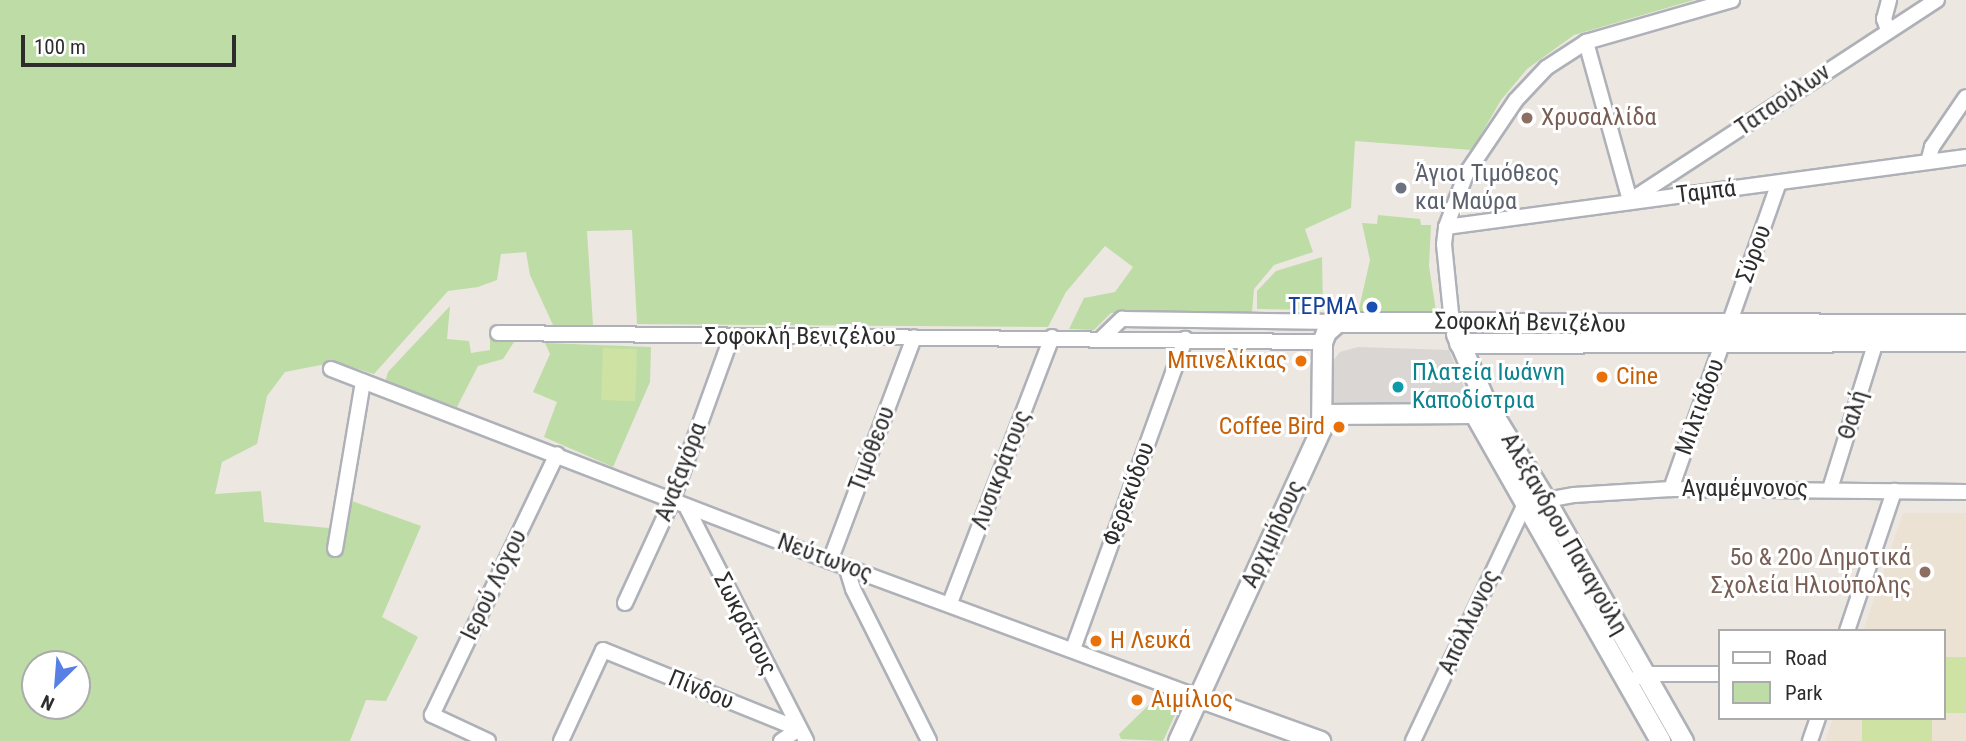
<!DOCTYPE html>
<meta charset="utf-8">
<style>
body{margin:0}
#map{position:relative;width:1966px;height:741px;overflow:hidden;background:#ede7e2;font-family:"Roboto Condensed",sans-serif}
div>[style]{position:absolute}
.education>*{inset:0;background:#ece2d4}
.green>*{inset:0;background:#bedca6}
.pitch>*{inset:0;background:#cee2a3;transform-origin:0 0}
.plaza>*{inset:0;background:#dad6d4}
.roads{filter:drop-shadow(2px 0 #aeb1b7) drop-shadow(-2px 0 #aeb1b7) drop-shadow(0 2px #aeb1b7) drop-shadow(0 -2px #aeb1b7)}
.street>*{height:14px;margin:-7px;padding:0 7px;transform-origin:7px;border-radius:7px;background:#fff}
.secondary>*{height:19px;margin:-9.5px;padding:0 9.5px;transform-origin:9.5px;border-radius:9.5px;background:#fff}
.dots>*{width:19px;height:19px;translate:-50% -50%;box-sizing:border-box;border:4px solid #fff;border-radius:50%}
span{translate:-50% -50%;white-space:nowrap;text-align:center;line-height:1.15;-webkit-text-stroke:6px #fff;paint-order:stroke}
.street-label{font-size:24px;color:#2d2d2d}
.education-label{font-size:24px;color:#785e54}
.left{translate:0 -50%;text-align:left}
.right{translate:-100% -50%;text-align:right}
.worship-label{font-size:24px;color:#5b616d}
.transit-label{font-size:24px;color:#164399}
.food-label{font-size:24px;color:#c56008}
.culture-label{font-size:24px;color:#0d838f}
.legend{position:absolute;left:1718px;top:629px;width:228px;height:91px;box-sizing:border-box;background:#fff;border:2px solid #ababab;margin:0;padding:9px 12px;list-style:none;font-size:21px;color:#2d2d2d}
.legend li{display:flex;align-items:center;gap:14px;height:35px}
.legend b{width:35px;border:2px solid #ababab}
.north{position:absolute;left:21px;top:650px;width:70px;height:70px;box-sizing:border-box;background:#fff;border:2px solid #ababab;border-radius:50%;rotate:205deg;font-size:19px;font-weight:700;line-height:28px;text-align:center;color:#2d2d2d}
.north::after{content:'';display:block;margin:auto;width:24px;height:32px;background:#5780e4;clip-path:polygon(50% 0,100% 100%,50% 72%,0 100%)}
.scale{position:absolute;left:21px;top:35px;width:215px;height:32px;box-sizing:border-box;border:4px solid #2d2d2d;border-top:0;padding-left:9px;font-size:21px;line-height:24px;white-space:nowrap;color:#2d2d2d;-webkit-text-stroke:5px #fff;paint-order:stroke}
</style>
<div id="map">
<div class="education">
<i style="clip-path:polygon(1903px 513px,1966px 513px,1966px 741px,1825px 741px,1833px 718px,1943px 718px,1943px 631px,1863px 631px)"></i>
</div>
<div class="green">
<i style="clip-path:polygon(evenodd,0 0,1694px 0,1574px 35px,1527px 69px,1501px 100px,1472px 150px,1355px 141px,1351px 208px,1305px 229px,1313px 252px,1274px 265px,1254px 289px,1252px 312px,1111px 313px,1094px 330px,1069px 329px,1084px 298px,1115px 292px,1133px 267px,1105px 246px,1066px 292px,1048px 327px,637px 324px,632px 230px,587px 231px,593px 325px,553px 325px,530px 275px,526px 252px,501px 254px,497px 280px,478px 287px,448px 291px,374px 374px,336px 362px,285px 372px,267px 396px,257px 444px,222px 462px,215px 494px,261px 491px,264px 522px,329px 528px,349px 500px,421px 526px,382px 617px,418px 637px,386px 701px,366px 700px,350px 741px,0 741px,0 0,35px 664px,77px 664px,77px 706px,35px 706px,35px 664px)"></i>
<i style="clip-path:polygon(1378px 215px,1420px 219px,1421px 225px,1431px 225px,1429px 266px,1436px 311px,1358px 313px,1370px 260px,1362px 223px,1377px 224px)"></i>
<i style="clip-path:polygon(1322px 257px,1323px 310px,1257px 309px,1257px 291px,1276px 271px)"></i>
<i style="clip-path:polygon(450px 306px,447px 339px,469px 341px,471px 353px,490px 350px,490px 338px,514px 342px,503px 359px,478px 366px,457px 407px,385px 382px,388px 372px)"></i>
<i style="clip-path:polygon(545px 343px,651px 347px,650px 382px,613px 467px,544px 437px,557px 402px,533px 392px,550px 354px)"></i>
<i style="clip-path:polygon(1159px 695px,1180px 704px,1163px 741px,1121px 739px,1119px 734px)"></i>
</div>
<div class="pitch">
<i style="left:603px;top:348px;width:34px;height:52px;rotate:2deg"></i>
<i style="left:1946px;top:657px;width:20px;height:56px"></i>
<i style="left:1862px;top:718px;width:70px;height:23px"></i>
</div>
<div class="plaza">
<i style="clip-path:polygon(1358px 347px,1449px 350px,1471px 405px,1331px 405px,1332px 362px,1340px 352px)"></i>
</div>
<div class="roads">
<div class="street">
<i style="left:1888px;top:30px;width:12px;rotate:-110deg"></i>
<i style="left:1884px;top:19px;width:20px;rotate:-75deg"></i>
<i style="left:1586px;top:42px;width:165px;rotate:74.5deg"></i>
<i style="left:1928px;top:162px;width:16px;rotate:-75deg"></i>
<i style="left:1932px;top:147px;width:60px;rotate:-55.8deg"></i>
<i style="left:1634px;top:198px;width:362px;rotate:-33.2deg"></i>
<i style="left:1446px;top:227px;width:525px;rotate:-7.67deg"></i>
<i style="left:1452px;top:323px;width:79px;rotate:-95.8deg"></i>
<i style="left:1444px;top:244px;width:17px;rotate:-83deg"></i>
<i style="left:1446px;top:227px;width:57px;rotate:-69.3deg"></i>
<i style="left:1466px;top:174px;width:89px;rotate:-56deg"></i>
<i style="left:1516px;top:100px;width:44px;rotate:-46.8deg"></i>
<i style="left:1546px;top:68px;width:48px;rotate:-33deg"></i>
<i style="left:1586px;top:42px;width:152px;rotate:-16deg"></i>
<i style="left:498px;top:333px;width:824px;rotate:0.63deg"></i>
<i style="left:1102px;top:338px;width:28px;rotate:-44deg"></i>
<i style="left:1122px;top:319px;width:215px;rotate:0.8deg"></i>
<i style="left:331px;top:369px;width:535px;rotate:21.05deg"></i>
<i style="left:830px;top:561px;width:392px;rotate:20.3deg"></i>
<i style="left:1671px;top:489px;width:324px;rotate:-70.6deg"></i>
<i style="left:1830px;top:489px;width:155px;rotate:-72.7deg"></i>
<i style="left:686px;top:506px;width:264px;rotate:62.9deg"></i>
<i style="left:335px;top:549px;width:170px;rotate:-80.5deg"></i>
<i style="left:830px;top:561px;width:239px;rotate:-69.4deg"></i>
<i style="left:846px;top:566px;width:24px;rotate:73deg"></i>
<i style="left:853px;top:589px;width:170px;rotate:63.4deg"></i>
<i style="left:625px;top:603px;width:112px;rotate:-65.3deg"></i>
<i style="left:672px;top:501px;width:173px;rotate:-70.1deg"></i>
<i style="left:950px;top:603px;width:285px;rotate:-69deg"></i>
<i style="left:1847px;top:631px;width:148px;rotate:-71.4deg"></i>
<i style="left:1073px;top:649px;width:330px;rotate:-70.1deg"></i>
<i style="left:1638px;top:677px;width:8px;rotate:-23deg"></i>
<i style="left:1645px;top:674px;width:74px"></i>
<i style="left:488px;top:741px;width:62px;rotate:-155.1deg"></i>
<i style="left:432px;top:715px;width:289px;rotate:-64.4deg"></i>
<i style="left:561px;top:741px;width:100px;rotate:-65.2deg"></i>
<i style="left:603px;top:650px;width:211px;rotate:22deg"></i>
<i style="left:781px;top:741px;width:22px;rotate:-34deg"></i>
<i style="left:1413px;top:741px;width:262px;rotate:-64.7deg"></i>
<i style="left:1525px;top:504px;width:50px;rotate:-10.4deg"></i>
<i style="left:1574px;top:495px;width:97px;rotate:-3.5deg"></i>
<i style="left:1671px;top:489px;width:295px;rotate:0.6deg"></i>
<i style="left:1810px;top:741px;width:24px;rotate:-71deg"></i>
</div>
<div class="secondary">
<i style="left:1456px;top:334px;width:73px;rotate:66.6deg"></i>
<i style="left:1485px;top:401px;width:115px;rotate:58.5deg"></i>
<i style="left:1545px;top:499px;width:279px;rotate:60.3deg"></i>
<i style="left:1459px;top:343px;width:507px;rotate:-0.23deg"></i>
<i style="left:1474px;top:413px;width:377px;rotate:60.4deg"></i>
<i style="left:1323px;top:414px;width:151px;rotate:-0.4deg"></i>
<i style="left:1474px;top:413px;width:12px;rotate:-48deg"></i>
<i style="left:1198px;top:697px;width:130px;rotate:19.8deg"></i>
<i style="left:1178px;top:741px;width:343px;rotate:-65.4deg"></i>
<i style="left:1321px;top:429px;width:87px;rotate:-89.3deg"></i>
<i style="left:1322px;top:342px;width:11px;rotate:-68deg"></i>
<i style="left:1326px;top:332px;width:15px;rotate:-42deg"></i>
<i style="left:1337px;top:322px;width:629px;rotate:0.18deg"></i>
</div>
</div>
<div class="dots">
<i style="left:1527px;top:118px;background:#8d6e63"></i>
<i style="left:1401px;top:188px;background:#6b7280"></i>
<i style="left:1372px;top:307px;background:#1a4fb4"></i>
<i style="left:1301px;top:361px;background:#e8710a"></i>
<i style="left:1602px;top:377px;background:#e8710a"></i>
<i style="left:1398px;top:387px;background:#0f9aa8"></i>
<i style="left:1339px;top:427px;background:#e8710a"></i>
<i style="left:1925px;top:572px;background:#8d6e63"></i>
<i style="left:1096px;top:641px;background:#e8710a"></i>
<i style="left:1137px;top:700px;background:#e8710a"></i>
</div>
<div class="street-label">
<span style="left:1783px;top:100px;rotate:-34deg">Ταταούλων</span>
<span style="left:1706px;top:192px;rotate:-7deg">Ταμπά</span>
<span style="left:1754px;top:254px;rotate:-70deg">Σύρου</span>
<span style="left:1530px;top:323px;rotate:1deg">Σοφοκλή Βενιζέλου</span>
<span style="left:800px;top:337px">Σοφοκλή Βενιζέλου</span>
<span style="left:1700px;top:407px;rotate:-70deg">Μιλτιάδου</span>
<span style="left:1853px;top:415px;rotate:-73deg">Θαλή</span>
<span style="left:872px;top:449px;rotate:-69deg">Τιμόθεου</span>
<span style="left:1001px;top:470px;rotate:-69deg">Λυσικράτους</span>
<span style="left:681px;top:472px;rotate:-69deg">Αναξαγόρα</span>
<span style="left:1745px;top:489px">Αγαμέμνονος</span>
<span style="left:1129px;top:494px;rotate:-70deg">Φερεκύδου</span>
<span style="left:1273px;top:534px;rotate:-65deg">Αρχιμήδους</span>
<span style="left:1564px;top:534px;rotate:60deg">Αλέξανδρου Παναγούλη</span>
<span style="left:825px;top:558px;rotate:20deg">Νεύτωνος</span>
<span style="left:494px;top:585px;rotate:-64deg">Ιερού Λόχου</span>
<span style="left:1469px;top:622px;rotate:-65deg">Απόλλωνος</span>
<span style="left:745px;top:624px;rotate:63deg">Σωκράτους</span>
<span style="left:701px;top:690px;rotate:22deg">Πίνδου</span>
</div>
<div class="education-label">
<span class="left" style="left:1541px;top:118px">Χρυσαλλίδα</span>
<span class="right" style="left:1911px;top:572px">5ο &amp; 20ο Δημοτικά<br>Σχολεία Ηλιούπολης</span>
</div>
<div class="worship-label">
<span class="left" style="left:1415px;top:188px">Άγιοι Τιμόθεος<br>και Μαύρα</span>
</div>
<div class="transit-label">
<span class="right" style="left:1358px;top:307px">ΤΕΡΜΑ</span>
</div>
<div class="food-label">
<span class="right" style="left:1287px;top:361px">Μπινελίκιας</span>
<span class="left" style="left:1616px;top:377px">Cine</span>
<span class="right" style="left:1325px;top:427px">Coffee Bird</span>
<span class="left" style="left:1110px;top:641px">Η Λευκά</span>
<span class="left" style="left:1151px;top:700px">Αιμίλιος</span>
</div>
<div class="culture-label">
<span class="left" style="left:1412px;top:387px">Πλατεία Ιωάννη<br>Καποδίστρια</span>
</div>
<ul class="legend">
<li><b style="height:9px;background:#fff"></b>Road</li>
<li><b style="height:19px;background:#bedca6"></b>Park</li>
</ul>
<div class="north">N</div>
<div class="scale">100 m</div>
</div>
